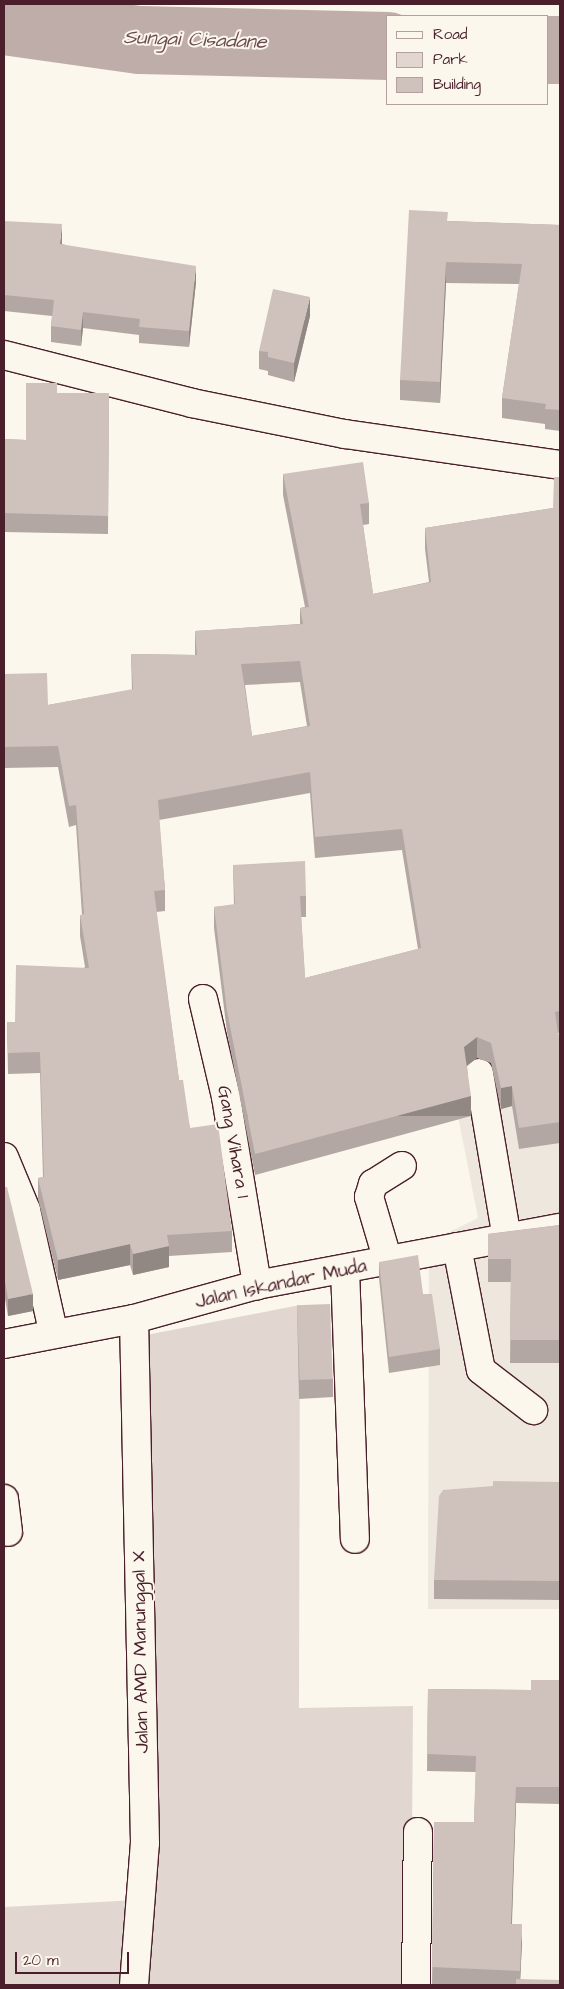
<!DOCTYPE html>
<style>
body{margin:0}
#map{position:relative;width:564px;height:1989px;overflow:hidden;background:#fbf7ec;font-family:"Architects Daughter",sans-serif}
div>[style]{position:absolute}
.built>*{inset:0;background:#eee7de}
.green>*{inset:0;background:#e2d7d0}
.river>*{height:68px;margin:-34px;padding:0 34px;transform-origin:34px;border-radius:34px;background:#bfadaa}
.roads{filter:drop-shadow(1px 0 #4a1f2b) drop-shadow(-1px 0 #4a1f2b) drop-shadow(0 1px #4a1f2b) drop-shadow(0 -1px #4a1f2b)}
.minor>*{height:28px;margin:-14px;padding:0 14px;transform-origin:14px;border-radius:14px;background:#fbf7ec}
.wall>*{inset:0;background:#b2a7a2}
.shaded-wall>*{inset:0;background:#918884;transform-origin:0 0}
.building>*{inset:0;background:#cfc2bc;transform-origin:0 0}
span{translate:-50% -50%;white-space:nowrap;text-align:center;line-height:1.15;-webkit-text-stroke:4px #fbf7ec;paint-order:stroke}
.street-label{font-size:19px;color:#4a1f2b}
.water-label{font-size:20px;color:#6d4a51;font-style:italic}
.frame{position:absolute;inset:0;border:5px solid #4a1f2b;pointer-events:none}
.legend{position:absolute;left:386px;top:15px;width:162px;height:90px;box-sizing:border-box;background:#fbf7ec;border:1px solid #b4a19f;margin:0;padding:6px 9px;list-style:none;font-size:15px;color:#4a1f2b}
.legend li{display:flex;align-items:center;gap:10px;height:25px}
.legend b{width:25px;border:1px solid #b4a19f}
.scale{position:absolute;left:15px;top:1952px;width:114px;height:22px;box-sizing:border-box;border:2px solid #4a1f2b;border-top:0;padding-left:6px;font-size:15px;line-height:18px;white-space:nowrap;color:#4a1f2b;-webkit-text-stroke:4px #fbf7ec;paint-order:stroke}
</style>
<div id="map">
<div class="built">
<i style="clip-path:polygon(560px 624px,560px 1609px,428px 1609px,429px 1242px,478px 1218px,370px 670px)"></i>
</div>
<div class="green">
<i style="clip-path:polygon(300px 1305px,299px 1708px,413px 1706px,411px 1985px,4px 1985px,4px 1907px,138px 1900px,131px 1338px)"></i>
</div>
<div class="river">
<i style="left:4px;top:21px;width:137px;rotate:8deg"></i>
<i style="left:140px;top:40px;width:248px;rotate:1.4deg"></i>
<i style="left:548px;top:50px;width:12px"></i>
</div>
<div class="roads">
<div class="minor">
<i style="left:4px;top:355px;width:194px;rotate:14.3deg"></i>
<i style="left:192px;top:403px;width:156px;rotate:11.5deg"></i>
<i style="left:345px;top:434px;width:217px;rotate:8.2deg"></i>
<i style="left:203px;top:999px;width:101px;rotate:76.8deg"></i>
<i style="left:226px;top:1097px;width:191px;rotate:80.6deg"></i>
<i style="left:479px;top:1073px;width:167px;rotate:80.4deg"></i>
<i style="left:4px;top:1157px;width:57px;rotate:67.5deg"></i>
<i style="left:26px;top:1210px;width:124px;rotate:77.4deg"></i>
<i style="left:457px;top:1247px;width:125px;rotate:79deg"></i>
<i style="left:481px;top:1370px;width:66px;rotate:37.6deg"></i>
<i style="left:388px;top:1261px;width:67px;rotate:-106.5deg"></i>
<i style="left:369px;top:1197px;width:14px;rotate:-73deg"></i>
<i style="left:373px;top:1184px;width:34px;rotate:-32deg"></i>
<i style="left:345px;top:1269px;width:270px;rotate:87.9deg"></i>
<i style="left:4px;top:1344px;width:132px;rotate:-10.9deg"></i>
<i style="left:134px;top:1319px;width:128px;rotate:-15.5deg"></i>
<i style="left:257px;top:1285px;width:308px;rotate:-10.7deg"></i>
<i style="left:4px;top:1499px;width:33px;rotate:83deg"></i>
<i style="left:134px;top:1985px;width:142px;rotate:-85.6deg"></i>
<i style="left:145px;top:1843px;width:524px;rotate:-91.2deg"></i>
<i style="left:416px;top:1985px;width:153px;rotate:-89.3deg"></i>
</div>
</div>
<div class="wall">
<i style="clip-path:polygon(4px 221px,62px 240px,62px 244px,196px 282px,189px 347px,139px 343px,139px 335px,83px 328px,81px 346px,51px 342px,51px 326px,52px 316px,4px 311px)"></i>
<i style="clip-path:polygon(448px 221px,560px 225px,560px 431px,545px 429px,545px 424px,502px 418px,502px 398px,519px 284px,446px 283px,440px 403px,400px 400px,400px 380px)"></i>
<i style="clip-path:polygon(310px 316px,294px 382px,268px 375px,268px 371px,259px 369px,259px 351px)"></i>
<i style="clip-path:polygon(57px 393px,109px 393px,108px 534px,4px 532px,4px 439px,26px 440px)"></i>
<i style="clip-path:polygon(evenodd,283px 474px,369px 503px,369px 524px,363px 525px,373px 594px,429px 582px,425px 549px,425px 528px,553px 508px,560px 477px,560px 1032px,558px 1033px,560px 1047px,560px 1143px,519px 1149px,512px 1106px,501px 1109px,491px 1063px,477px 1058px,467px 1066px,471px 1116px,255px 1175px,227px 1032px,214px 928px,214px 907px,234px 905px,233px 865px,306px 896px,306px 917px,301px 917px,305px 978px,418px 949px,402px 850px,315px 858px,310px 793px,159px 820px,165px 890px,165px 911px,156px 912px,179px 1080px,190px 1128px,232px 1231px,232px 1252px,169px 1256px,169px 1267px,133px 1275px,130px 1265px,58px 1280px,38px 1199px,38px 1178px,43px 1177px,40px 1073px,8px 1074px,7px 1022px,15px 1022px,85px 967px,80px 936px,80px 915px,82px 915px,76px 825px,69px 827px,58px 767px,4px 768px,4px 674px,48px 705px,132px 690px,131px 654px,195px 655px,195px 631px,300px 624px,300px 608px,305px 607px,283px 495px,283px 474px,300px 682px,307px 726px,252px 736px,245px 685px,300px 682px)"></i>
<i style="clip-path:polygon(4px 1187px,33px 1311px,8px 1316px,4px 1293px)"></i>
<i style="clip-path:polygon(560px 1225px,560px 1363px,510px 1363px,511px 1282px,488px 1282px,488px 1234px)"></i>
<i style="clip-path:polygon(379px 1262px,423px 1294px,440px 1349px,440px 1365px,389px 1373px,379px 1278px)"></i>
<i style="clip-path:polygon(297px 1305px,333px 1379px,333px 1397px,299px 1399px)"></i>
<i style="clip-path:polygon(560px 1482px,560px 1600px,434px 1599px,434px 1580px)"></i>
<i style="clip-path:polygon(560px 1680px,560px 1804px,516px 1803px,512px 1924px,522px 1941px,520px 1979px,560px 1985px,460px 1985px,432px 1984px,434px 1822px,474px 1822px,476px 1772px,427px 1771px,428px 1689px,531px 1690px)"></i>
</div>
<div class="shaded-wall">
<i style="clip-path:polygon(62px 224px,62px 240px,60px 260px,60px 244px)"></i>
<i style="clip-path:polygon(446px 262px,446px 283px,440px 403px,440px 382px)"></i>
<i style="clip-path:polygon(196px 266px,196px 282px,189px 347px,189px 331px)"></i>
<i style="clip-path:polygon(310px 297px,310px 316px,294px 382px,294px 363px)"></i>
<i style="clip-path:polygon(83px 312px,83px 328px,81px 346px,81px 330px)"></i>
<i style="clip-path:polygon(477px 1037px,477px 1058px,464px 1068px,464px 1047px)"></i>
<i style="clip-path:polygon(512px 1086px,512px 1106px,501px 1109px,501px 1088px)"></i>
<i style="left:471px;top:1096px;width:20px;height:224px;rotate:90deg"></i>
<i style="clip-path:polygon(130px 1244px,130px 1265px,58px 1280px,58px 1260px)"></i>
<i style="clip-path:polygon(169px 1246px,169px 1267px,133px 1275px,133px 1254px)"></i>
<i style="clip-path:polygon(33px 1294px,33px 1311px,8px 1316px,8px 1299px)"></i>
<i style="clip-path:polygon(516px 1787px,516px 1803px,511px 1941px,511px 1924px)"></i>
<i style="clip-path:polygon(522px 1924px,522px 1941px,520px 1985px,520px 1971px)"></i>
</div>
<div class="building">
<i style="clip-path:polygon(409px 210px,448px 212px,447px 221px,560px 225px,560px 410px,545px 409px,546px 404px,502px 398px,522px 264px,446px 262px,440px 382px,400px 380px)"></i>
<i style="clip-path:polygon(4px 221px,62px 224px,60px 244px,196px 266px,189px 331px,139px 327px,140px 319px,83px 312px,81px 330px,51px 326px,54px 300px,4px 295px)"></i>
<i style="clip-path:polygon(273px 289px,310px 297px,294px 363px,268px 357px,268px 352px,259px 351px)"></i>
<i style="clip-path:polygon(26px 383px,57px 383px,57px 393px,109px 393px,108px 516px,4px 513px,4px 439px,26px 440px)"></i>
<i style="clip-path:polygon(evenodd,363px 462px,369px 503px,360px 504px,373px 594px,431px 582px,425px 528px,553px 508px,554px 477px,560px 477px,560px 1011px,555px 1012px,560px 1047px,560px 1122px,519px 1128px,512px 1086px,501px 1088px,491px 1043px,477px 1037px,464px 1047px,471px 1096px,255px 1154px,227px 1011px,214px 907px,235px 904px,233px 865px,305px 861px,306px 896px,300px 896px,305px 978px,421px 948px,402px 829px,315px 837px,310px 772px,158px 800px,165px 890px,154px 891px,179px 1080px,183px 1080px,190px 1128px,218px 1124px,232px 1231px,167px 1235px,169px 1246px,133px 1254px,130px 1244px,58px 1260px,38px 1178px,44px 1177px,40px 1052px,8px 1053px,7px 1022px,15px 1022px,16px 965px,89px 968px,80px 915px,84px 914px,76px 805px,69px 806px,58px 746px,4px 747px,4px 674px,47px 673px,48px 705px,133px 689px,131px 654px,197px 655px,195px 631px,303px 624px,300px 608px,309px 607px,283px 474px,363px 462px,300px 661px,310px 726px,252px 736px,241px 664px,300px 661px)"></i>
<i style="clip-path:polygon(4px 1187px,7px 1187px,33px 1294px,8px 1299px,4px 1275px)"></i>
<i style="clip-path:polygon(560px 1225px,560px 1340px,510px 1340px,511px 1259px,488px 1259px,488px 1234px)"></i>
<i style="clip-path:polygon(418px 1255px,423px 1294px,432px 1294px,440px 1349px,389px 1357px,379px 1262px)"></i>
<i style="left:330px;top:1304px;width:75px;height:33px;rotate:88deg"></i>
<i style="clip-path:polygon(493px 1481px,560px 1482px,560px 1581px,434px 1580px,439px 1496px,443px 1490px,493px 1486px)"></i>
<i style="clip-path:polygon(531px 1680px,560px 1680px,560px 1787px,516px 1787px,511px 1924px,522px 1924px,520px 1971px,432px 1967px,434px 1822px,474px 1822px,476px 1756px,427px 1754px,428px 1689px,531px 1690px)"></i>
<i style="clip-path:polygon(516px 1979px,560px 1980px,560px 1985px,516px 1985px)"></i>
</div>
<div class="street-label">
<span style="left:233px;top:1142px;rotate:80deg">Gang Vihara 1</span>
<span style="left:281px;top:1284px;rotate:-12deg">Jalan Iskandar Muda</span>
<span style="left:141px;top:1652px;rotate:-91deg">Jalan AMD Manunggal X</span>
</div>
<div class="water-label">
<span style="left:195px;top:40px;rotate:2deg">Sungai Cisadane</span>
</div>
<div class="frame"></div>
<ul class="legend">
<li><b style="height:6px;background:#fbf7ec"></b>Road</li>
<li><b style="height:14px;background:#e2d7d0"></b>Park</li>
<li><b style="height:14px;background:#cfc2bc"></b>Building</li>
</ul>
<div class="scale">20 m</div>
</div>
